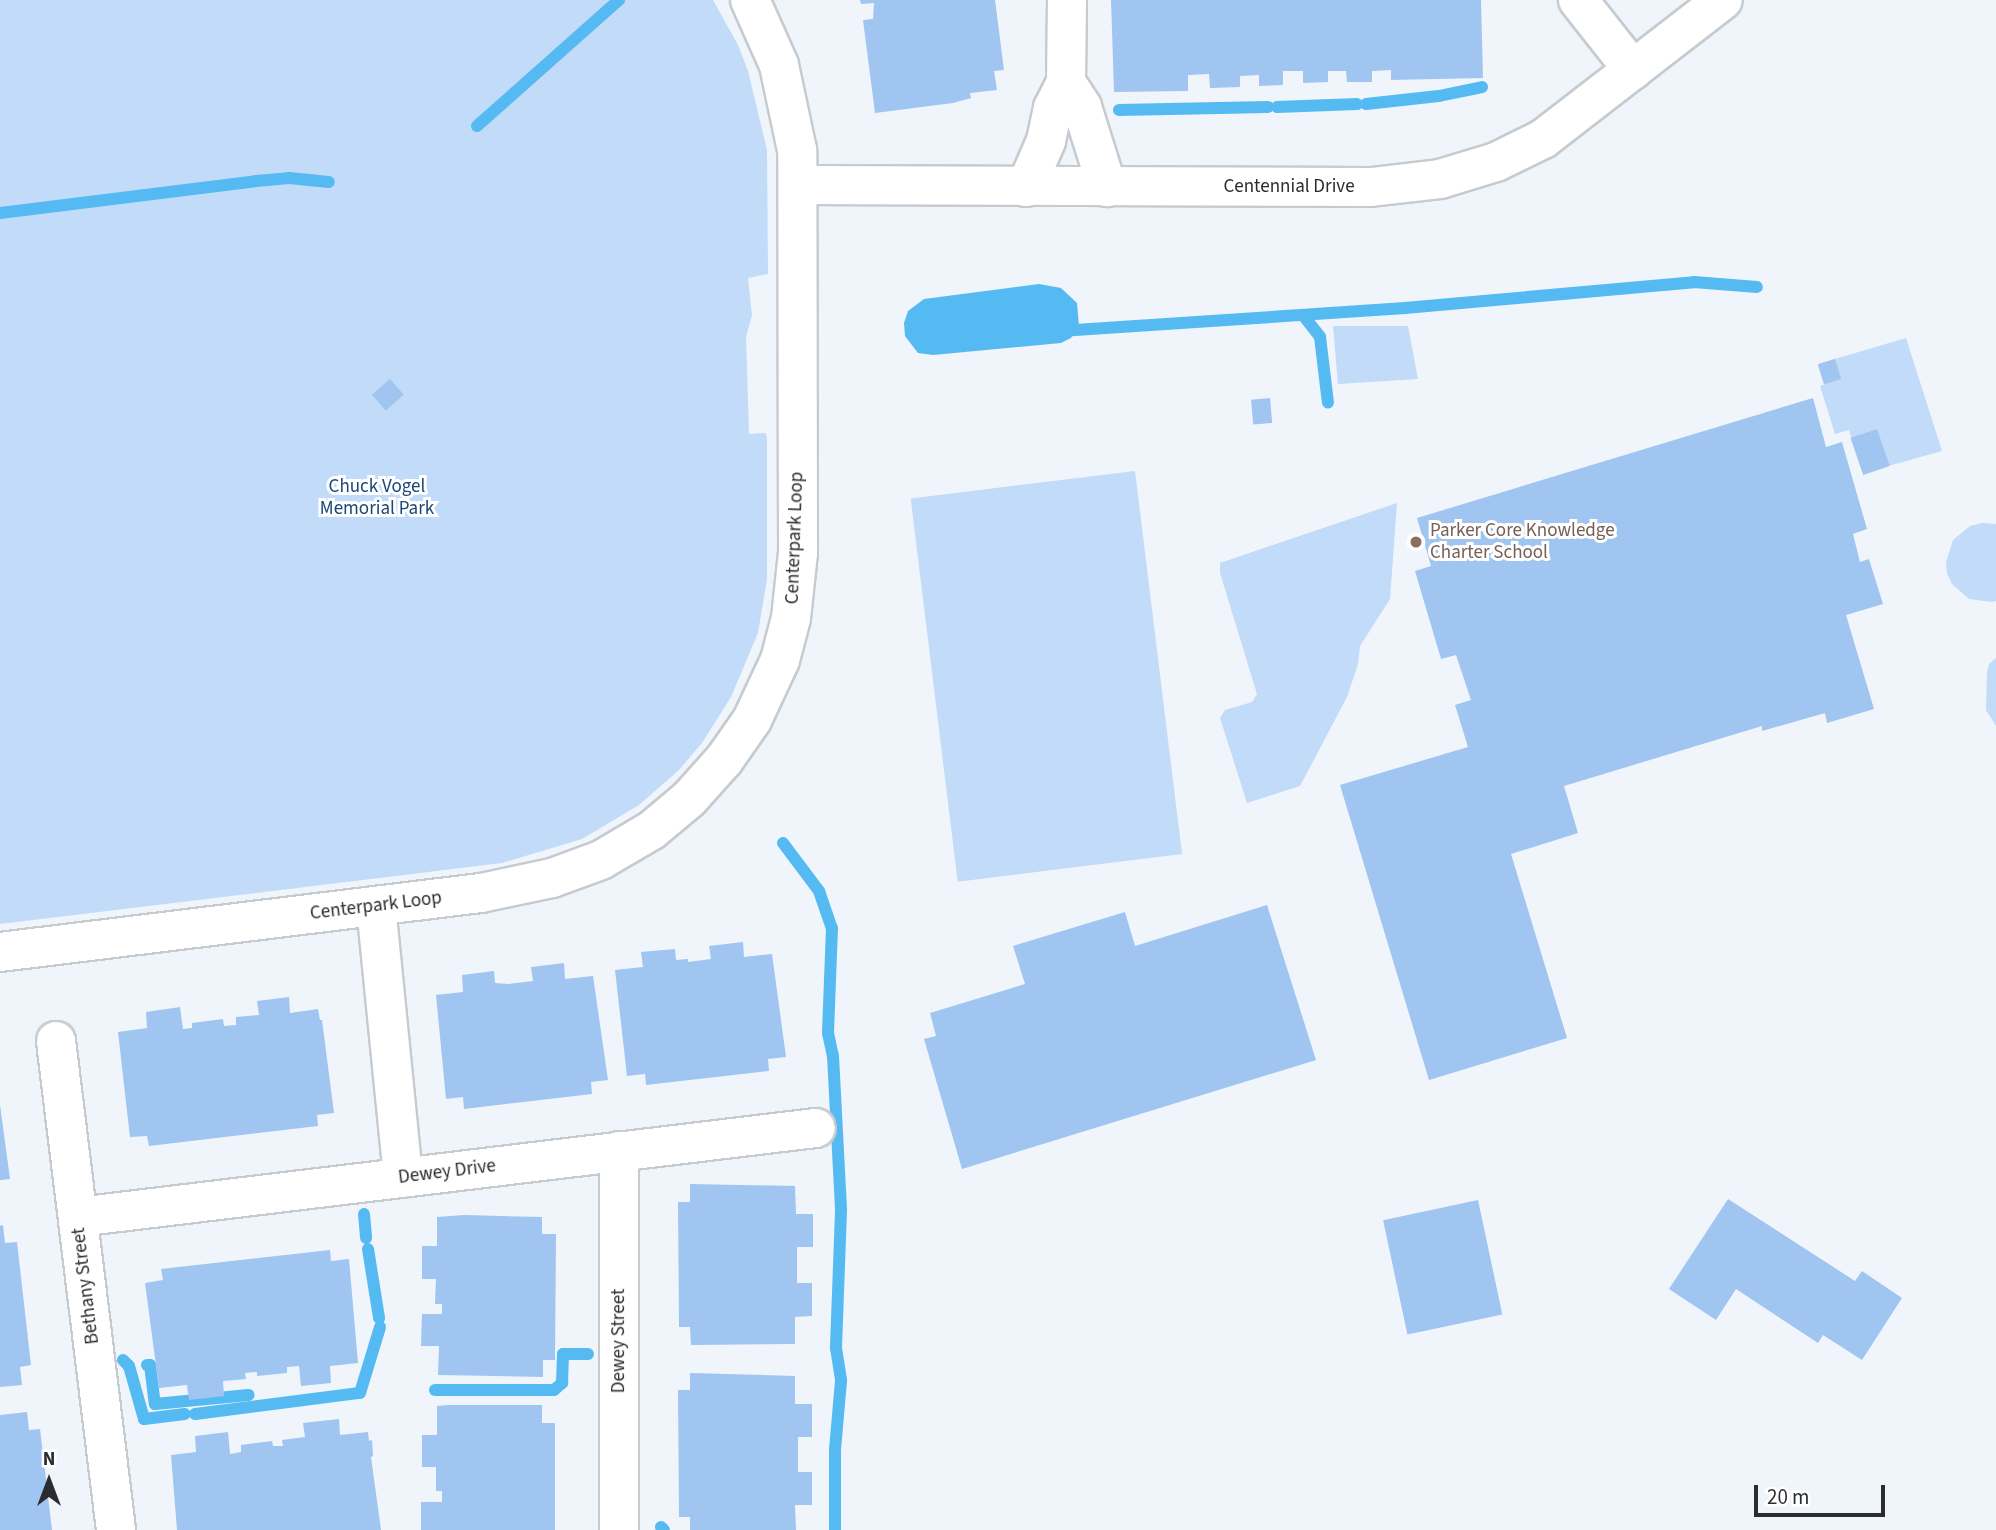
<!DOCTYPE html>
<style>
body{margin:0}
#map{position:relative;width:1996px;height:1530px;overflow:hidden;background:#eff5fb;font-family:"Source Sans 3",sans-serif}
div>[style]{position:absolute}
.green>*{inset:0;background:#c1dbf8;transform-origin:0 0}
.water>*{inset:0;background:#55baf2}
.stream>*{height:12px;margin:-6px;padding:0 6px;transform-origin:6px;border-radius:6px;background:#55baf2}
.building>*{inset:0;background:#9fc5f0;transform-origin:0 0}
.roads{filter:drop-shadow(2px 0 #c6cbd0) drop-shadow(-2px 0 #c6cbd0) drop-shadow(0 2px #c6cbd0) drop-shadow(0 -2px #c6cbd0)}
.minor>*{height:38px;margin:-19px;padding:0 19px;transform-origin:19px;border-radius:19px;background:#fff}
.dots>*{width:19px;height:19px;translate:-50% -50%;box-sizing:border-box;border:4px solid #fff;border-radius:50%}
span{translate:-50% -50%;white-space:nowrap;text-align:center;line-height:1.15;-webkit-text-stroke:6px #fff;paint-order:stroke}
.street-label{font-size:19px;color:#2a2c2f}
.park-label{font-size:19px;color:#1a4775}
.education-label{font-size:19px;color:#785e54}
.left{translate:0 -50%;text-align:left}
.north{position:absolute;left:14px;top:1446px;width:70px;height:70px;-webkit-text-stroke:5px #fff;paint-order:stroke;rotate:0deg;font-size:19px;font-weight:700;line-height:28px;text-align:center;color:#2a2c2f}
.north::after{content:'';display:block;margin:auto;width:24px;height:32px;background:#2a2c2f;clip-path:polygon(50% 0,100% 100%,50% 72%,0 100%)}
.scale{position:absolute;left:1754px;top:1485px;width:131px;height:32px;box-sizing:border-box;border:4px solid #2a2c2f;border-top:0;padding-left:9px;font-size:21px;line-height:24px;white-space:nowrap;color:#2a2c2f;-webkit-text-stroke:5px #fff;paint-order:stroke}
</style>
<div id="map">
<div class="green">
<i style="clip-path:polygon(0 0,713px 0,738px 45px,748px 71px,767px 150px,768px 274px,748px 278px,752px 315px,746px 337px,749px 434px,766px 433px,767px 439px,767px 579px,758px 633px,731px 697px,702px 743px,678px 771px,639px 805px,582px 839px,502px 863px,0 924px)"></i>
<i style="clip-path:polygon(1333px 326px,1408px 326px,1418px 379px,1338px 384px)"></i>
<i style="clip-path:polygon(1906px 338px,1942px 451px,1863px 473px,1849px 430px,1835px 434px,1820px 386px,1825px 384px,1818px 364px)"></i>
<i style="left:1135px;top:471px;width:386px;height:226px;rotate:83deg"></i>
<i style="clip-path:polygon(1397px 503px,1390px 599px,1360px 646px,1358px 664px,1347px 697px,1300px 786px,1247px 803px,1220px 718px,1225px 710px,1252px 702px,1257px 694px,1220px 573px,1220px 563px)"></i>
<i style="clip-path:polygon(1982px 523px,1996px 524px,1996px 601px,1992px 602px,1969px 599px,1952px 584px,1947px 573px,1946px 562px,1953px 540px,1970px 526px)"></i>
<i style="clip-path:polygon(1996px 658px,1996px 726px,1986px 710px,1987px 673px,1989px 664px)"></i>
</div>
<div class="water">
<i style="clip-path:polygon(1039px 284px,1061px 288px,1077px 303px,1079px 326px,1071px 338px,1061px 343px,933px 355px,918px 353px,905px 336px,904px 323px,908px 311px,924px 299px)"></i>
</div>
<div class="stream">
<i style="left:1366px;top:104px;width:73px;rotate:-6.3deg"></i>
<i style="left:1439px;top:96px;width:44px;rotate:-11.8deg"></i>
<i style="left:1277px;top:107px;width:80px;rotate:-2.1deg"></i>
<i style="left:1119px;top:110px;width:149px;rotate:-1.2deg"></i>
<i style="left:477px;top:126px;width:190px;rotate:-41.6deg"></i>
<i style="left:0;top:213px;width:258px;rotate:-7.1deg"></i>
<i style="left:256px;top:181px;width:33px;rotate:-5deg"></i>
<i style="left:289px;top:178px;width:40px;rotate:5.7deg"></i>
<i style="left:1303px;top:315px;width:28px;rotate:52deg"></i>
<i style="left:1320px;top:337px;width:66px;rotate:83.1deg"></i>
<i style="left:1060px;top:331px;width:346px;rotate:-3.8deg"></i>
<i style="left:1405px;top:308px;width:290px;rotate:-5.1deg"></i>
<i style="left:1694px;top:282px;width:63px;rotate:4.5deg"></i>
<i style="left:783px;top:843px;width:60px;rotate:53.1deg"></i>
<i style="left:819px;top:891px;width:39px;rotate:71deg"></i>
<i style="left:832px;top:928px;width:105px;rotate:92.2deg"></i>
<i style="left:828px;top:1033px;width:24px;rotate:78deg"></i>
<i style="left:833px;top:1056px;width:155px;rotate:87deg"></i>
<i style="left:841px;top:1211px;width:137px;rotate:92.1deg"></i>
<i style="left:836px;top:1348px;width:33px;rotate:81deg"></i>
<i style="left:841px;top:1381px;width:69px;rotate:95deg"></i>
<i style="left:835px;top:1450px;width:80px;rotate:90deg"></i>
<i style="left:364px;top:1214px;width:24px;rotate:85deg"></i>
<i style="left:368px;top:1249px;width:70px;rotate:80.9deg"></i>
<i style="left:123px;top:1360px;width:8px;rotate:45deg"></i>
<i style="left:129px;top:1366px;width:55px;rotate:74.2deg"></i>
<i style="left:144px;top:1419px;width:41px;rotate:-7deg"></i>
<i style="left:147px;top:1365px;width:3px"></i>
<i style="left:150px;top:1365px;width:39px;rotate:83deg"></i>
<i style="left:155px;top:1404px;width:94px;rotate:-5.5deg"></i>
<i style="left:435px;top:1390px;width:119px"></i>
<i style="left:554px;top:1390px;width:11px;rotate:-41deg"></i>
<i style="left:562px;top:1383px;width:29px;rotate:-88deg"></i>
<i style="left:563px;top:1354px;width:25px"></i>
<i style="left:195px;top:1414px;width:166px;rotate:-7.3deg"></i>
<i style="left:360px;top:1393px;width:69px;rotate:-73.1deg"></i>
<i style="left:661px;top:1527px;width:4px;rotate:45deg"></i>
</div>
<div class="building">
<i style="clip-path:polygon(860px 0,995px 0,1004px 70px,994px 71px,997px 90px,970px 93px,971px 98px,953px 103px,875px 113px,863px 20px,873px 19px,874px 3px,861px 4px)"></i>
<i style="clip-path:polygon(1111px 0,1481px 0,1483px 78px,1391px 80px,1391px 70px,1372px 71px,1372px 82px,1347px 82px,1346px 71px,1328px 71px,1328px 82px,1303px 83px,1303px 71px,1283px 71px,1283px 85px,1259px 86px,1259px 75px,1240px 76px,1240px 87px,1210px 88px,1209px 74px,1188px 75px,1188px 91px,1114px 92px)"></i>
<i style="left:1835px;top:359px;width:21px;height:18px;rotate:73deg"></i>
<i style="left:390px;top:379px;width:21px;height:24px;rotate:49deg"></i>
<i style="left:1270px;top:398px;width:25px;height:19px;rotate:85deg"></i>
<i style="clip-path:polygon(1813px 398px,1826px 447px,1842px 442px,1867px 529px,1853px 534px,1860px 562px,1869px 559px,1883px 604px,1846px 615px,1874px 709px,1827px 723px,1825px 713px,1762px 731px,1762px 726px,1564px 786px,1578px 833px,1511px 854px,1567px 1038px,1429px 1080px,1340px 785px,1468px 747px,1455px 705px,1471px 700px,1456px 655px,1441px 659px,1415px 571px,1431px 566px,1417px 518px)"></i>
<i style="left:1877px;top:429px;width:39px;height:28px;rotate:71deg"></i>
<i style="clip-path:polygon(1267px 905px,1316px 1060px,962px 1169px,924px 1039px,936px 1036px,930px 1013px,1025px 984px,1013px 946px,1125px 912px,1135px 946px)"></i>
<i style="clip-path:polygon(743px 942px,744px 957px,772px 954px,786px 1057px,768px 1059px,769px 1071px,646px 1085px,645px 1074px,627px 1076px,615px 970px,643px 967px,641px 952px,675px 949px,676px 960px,688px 959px,688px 962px,711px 959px,709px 946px)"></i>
<i style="clip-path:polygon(564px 963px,565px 979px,593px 976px,608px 1080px,591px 1082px,592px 1094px,464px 1109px,463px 1097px,446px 1099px,436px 995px,463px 992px,462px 975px,494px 971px,495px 983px,508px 984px,533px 981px,531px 967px)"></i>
<i style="clip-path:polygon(289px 997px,290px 1013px,318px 1009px,320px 1020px,322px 1020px,334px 1113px,317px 1115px,318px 1126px,149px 1146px,147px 1136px,130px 1137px,118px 1032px,147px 1028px,146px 1012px,180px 1007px,183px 1029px,192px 1028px,192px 1023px,223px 1019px,224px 1026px,236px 1025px,236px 1017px,259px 1015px,257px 1001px)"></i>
<i style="clip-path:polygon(0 1105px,10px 1179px,0 1180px)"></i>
<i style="clip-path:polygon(690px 1184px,795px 1186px,796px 1214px,813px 1214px,813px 1247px,797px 1247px,797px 1283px,812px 1283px,812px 1316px,795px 1317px,795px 1344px,691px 1345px,690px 1327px,679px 1327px,678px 1202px,690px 1202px)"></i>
<i style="clip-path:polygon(1728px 1199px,1855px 1281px,1862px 1271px,1902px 1298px,1862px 1360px,1823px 1335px,1818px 1343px,1736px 1289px,1716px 1320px,1669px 1289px)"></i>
<i style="left:1478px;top:1200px;width:117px;height:97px;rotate:78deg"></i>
<i style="clip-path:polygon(464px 1215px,542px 1217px,542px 1234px,556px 1234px,555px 1360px,543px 1360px,543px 1377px,438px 1375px,439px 1346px,421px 1346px,422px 1314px,442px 1314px,442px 1304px,435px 1304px,436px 1279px,422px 1279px,422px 1246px,437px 1246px,437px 1217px)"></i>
<i style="clip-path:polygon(3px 1225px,5px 1243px,17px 1242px,31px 1365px,20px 1367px,22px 1385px,0 1387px,0 1226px)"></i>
<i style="clip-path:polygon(330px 1250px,331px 1261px,349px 1259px,358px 1363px,330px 1366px,331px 1383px,301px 1386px,299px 1366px,287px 1367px,287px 1373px,257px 1376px,257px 1372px,245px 1373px,246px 1379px,223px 1381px,224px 1396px,189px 1400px,187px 1385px,159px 1388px,145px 1283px,163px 1280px,161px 1269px)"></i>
<i style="clip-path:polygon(690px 1373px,795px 1376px,795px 1404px,812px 1404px,812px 1437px,798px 1437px,798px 1472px,812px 1472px,812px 1505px,795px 1505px,796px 1530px,690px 1530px,690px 1517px,679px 1517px,678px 1390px,690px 1390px)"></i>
<i style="clip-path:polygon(448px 1405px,542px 1405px,542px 1423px,555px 1423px,555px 1530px,421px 1530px,421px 1502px,442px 1502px,442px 1491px,436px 1491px,436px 1467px,422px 1467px,422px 1435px,437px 1435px,437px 1406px)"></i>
<i style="clip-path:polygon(27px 1412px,29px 1430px,40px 1429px,52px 1530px,0 1530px,0 1415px)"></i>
<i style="clip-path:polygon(339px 1419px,340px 1435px,368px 1432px,369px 1441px,372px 1440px,373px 1456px,371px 1457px,381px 1530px,177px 1530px,171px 1455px,196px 1452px,195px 1436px,228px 1432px,230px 1454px,241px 1452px,241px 1445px,272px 1441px,273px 1446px,283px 1446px,282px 1440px,305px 1437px,303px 1423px)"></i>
</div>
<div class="roads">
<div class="minor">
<i style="left:1578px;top:0;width:89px;rotate:51.8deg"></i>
<i style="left:1066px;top:82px;width:30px;rotate:57deg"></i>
<i style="left:1082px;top:107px;width:84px;rotate:72.6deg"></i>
<i style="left:799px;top:185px;width:572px;rotate:0.2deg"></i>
<i style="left:1371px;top:187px;width:69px;rotate:-6.6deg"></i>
<i style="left:1440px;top:179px;width:59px;rotate:-16.9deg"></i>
<i style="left:1496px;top:162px;width:52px;rotate:-26.1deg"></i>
<i style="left:1543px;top:139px;width:227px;rotate:-37.7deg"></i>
<i style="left:1026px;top:187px;width:50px;rotate:-66.5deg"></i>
<i style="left:1046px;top:141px;width:34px;rotate:-78deg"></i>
<i style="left:1053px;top:108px;width:29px;rotate:-63deg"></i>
<i style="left:1066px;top:82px;width:82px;rotate:-89.3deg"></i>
<i style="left:376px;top:906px;width:273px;rotate:84.3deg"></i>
<i style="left:0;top:952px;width:485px;rotate:-7deg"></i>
<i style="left:481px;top:893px;width:73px;rotate:-11.9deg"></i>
<i style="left:552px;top:878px;width:52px;rotate:-20.2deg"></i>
<i style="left:601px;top:860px;width:59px;rotate:-30.5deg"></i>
<i style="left:652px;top:830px;width:48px;rotate:-40deg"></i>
<i style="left:689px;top:799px;width:52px;rotate:-48.1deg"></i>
<i style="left:724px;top:760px;width:49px;rotate:-55deg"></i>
<i style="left:752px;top:720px;width:66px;rotate:-65deg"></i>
<i style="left:780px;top:660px;width:43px;rotate:-75.3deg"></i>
<i style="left:791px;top:618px;width:65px;rotate:-83.9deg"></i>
<i style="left:798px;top:553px;width:403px;rotate:-90.1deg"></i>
<i style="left:797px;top:150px;width:87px;rotate:-102deg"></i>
<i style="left:779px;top:65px;width:71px;rotate:-114deg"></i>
<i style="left:56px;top:1041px;width:493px;rotate:83deg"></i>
<i style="left:619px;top:1151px;width:379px;rotate:90deg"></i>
<i style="left:78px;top:1217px;width:743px;rotate:-6.88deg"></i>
</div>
</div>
<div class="dots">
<i style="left:1416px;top:542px;background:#8d6e63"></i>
</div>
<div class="street-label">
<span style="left:1289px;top:187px">Centennial Drive</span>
<span style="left:795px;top:538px;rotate:-88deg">Centerpark Loop</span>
<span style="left:376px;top:906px;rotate:-7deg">Centerpark Loop</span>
<span style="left:447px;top:1172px;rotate:-7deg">Dewey Drive</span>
<span style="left:86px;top:1286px;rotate:-97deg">Bethany Street</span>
<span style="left:619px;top:1341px;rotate:-90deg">Dewey Street</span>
</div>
<div class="park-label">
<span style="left:377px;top:498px">Chuck Vogel<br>Memorial Park</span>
</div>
<div class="education-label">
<span class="left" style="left:1430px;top:542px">Parker Core Knowledge<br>Charter School</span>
</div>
<div class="north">N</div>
<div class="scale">20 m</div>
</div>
